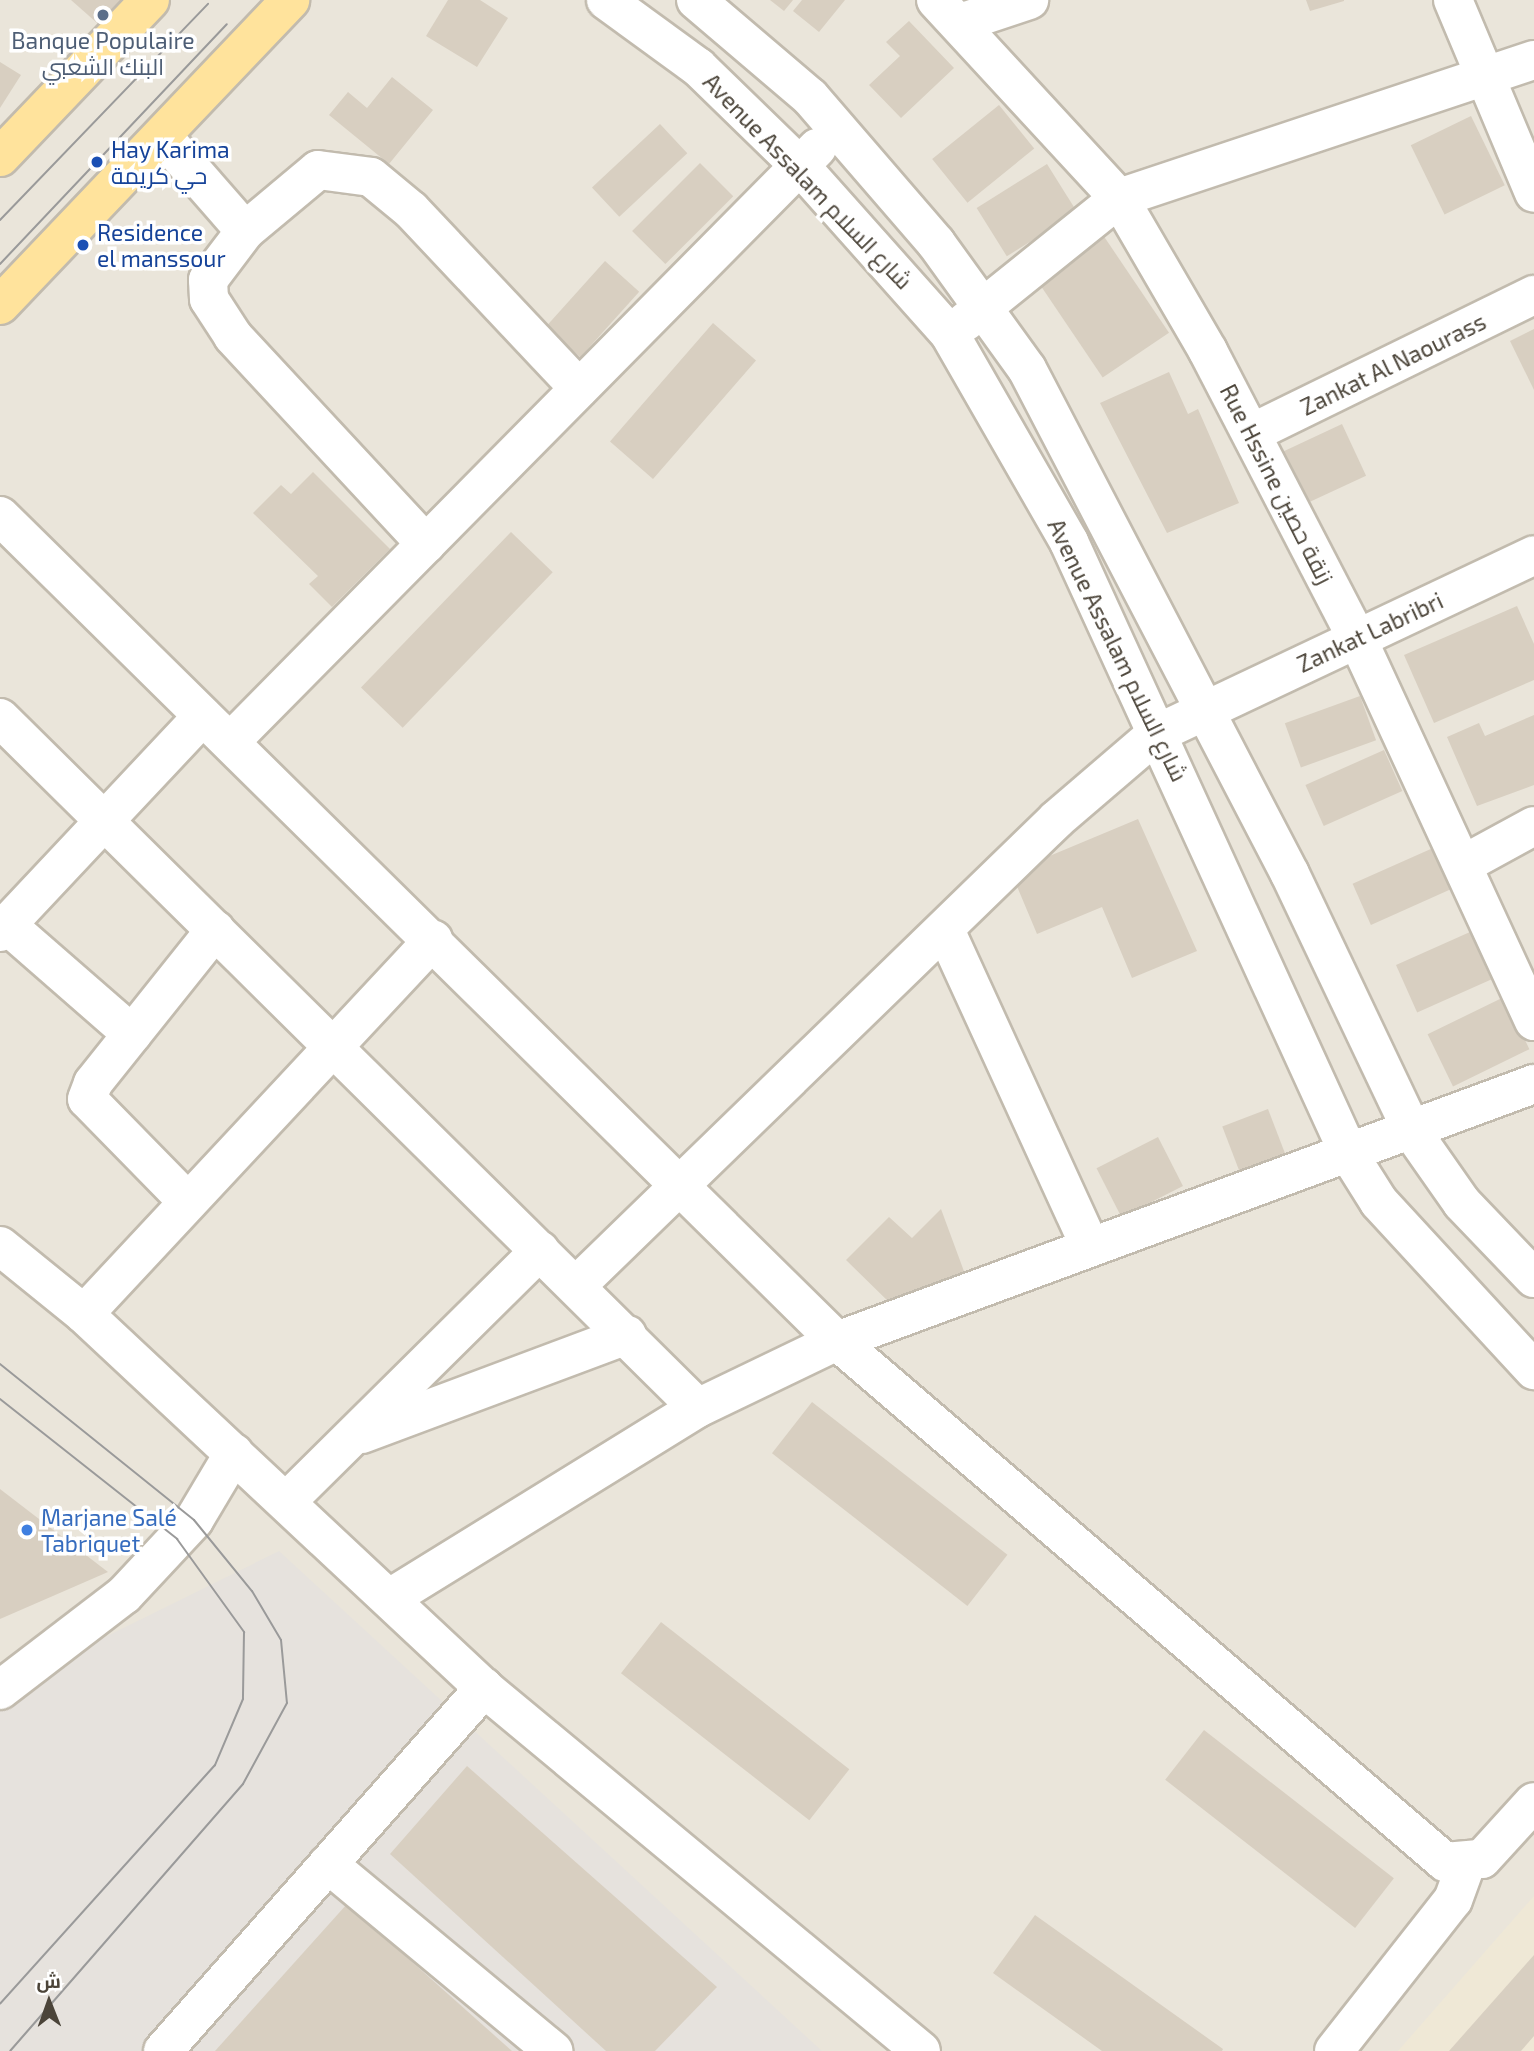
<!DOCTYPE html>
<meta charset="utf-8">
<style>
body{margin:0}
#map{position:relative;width:1534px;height:2051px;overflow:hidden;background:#f6f3ec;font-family:"Exo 2",Cairo,sans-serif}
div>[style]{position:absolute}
.residential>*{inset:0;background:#eae5da;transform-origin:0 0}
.industrial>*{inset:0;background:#e6e2dd}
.education>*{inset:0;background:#efe8d6}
.building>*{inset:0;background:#d8cfc1;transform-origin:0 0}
.roads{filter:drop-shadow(2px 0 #c2bbae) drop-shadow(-2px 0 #c2bbae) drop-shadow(0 2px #c2bbae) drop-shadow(0 -2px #c2bbae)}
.minor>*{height:38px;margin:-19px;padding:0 19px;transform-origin:19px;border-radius:19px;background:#fff}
.major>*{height:38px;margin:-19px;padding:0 19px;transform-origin:19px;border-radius:19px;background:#ffe39c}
.tram>*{height:2px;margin:-1px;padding:0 1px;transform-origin:1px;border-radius:1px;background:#9a9a9a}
.dots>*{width:19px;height:19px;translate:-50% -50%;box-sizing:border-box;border:4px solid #fff;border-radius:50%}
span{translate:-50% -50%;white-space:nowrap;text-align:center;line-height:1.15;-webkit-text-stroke:7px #fff;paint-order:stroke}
.service-label{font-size:23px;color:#4e5e75}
.transit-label{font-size:23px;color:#164399}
.left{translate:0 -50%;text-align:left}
.street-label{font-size:23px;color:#4b4439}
.shop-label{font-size:23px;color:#366cbe}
.north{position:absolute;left:14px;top:1967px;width:70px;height:70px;-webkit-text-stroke:5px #fff;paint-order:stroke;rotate:359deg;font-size:19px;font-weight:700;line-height:28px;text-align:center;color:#4b4439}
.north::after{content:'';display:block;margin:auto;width:24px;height:32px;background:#4b4439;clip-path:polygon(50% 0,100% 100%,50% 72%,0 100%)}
</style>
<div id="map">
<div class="residential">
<i style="left:0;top:0;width:1534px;height:2051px"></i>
</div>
<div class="industrial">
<i style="clip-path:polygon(279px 1551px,822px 2051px,0 2051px,0 1689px)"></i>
</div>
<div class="education">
<i style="clip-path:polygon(1534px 1896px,1534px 2051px,1398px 2051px)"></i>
</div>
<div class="building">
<i style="clip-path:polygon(71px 0,131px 0,105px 30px)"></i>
<i style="clip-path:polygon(448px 0,480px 0,508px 18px,477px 67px,426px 36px)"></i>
<i style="clip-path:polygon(770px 0,793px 0,784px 11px)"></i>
<i style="clip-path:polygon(802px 0,845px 0,819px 32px,793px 11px)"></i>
<i style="clip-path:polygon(1306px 0,1344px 0,1344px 1px,1310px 11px)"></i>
<i style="clip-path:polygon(909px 21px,954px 68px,901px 118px,869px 85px,900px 56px,886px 42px)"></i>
<i style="clip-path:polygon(0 62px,21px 75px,0 108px)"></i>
<i style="clip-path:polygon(392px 77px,433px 110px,389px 164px,329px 115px,348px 92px,367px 108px)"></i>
<i style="left:999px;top:105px;width:56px;height:86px;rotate:51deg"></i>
<i style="left:1471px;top:116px;width:77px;height:67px;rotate:64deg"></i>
<i style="left:660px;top:124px;width:40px;height:93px;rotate:47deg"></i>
<i style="left:700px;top:163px;width:47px;height:96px;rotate:45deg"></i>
<i style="left:1047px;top:164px;width:57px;height:83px;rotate:58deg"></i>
<i style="left:1103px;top:235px;width:118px;height:80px;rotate:56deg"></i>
<i style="left:605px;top:261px;width:46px;height:88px;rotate:42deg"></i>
<i style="left:713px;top:323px;width:57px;height:157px;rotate:41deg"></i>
<i style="clip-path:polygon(1534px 329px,1534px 390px,1510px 341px)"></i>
<i style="clip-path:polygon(1169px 372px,1188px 414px,1198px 409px,1239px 503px,1167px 533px,1100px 403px)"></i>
<i style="left:1342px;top:424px;width:57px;height:66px;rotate:65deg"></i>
<i style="clip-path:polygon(313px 472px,390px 549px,332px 607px,309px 584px,318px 576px,253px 513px,281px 485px,291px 494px)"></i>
<i style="left:511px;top:532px;width:58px;height:216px;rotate:44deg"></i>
<i style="clip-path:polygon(1517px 606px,1534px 644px,1534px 680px,1434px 723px,1404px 655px)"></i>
<i style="left:1360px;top:696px;width:47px;height:80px;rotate:70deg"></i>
<i style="clip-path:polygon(1534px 715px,1534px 785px,1477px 806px,1447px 737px,1479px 723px,1485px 736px)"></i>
<i style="left:1384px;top:750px;width:45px;height:86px;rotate:66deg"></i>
<i style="clip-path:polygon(1138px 819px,1197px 951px,1132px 978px,1102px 907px,1037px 934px,1011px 872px)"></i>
<i style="left:1433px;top:848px;width:45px;height:88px;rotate:66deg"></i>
<i style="left:1470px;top:932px;width:52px;height:81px;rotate:66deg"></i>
<i style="left:1504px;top:997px;width:58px;height:85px;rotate:64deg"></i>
<i style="left:1268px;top:1109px;width:49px;height:49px;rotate:69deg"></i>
<i style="left:1158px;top:1137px;width:55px;height:69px;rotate:63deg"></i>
<i style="clip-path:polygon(941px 1209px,965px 1274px,893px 1306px,846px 1260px,889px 1217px,912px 1238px)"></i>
<i style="left:812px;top:1402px;width:248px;height:65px;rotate:38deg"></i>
<i style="clip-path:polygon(0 1489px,108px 1572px,0 1619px)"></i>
<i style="left:661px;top:1622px;width:239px;height:65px;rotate:38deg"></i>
<i style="left:1204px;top:1730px;width:241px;height:63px;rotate:38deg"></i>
<i style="clip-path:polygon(467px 1766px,717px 1987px,655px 2051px,606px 2051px,390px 1854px)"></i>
<i style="clip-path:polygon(347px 1904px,512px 2051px,215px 2051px)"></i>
<i style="clip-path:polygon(1035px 1915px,1223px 2049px,1222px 2051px,1102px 2051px,993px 1973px)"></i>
<i style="clip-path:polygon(1534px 1955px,1534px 2036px,1521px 2051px,1449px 2051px)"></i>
</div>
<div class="roads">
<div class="minor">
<i style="left:606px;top:0;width:114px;rotate:36.1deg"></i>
<i style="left:698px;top:67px;width:144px;rotate:44.2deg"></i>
<i style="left:801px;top:167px;width:222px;rotate:48.3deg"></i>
<i style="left:949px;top:333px;width:241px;rotate:60.1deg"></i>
<i style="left:1069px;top:542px;width:675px;rotate:65.41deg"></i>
<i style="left:1350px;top:1156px;width:54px;rotate:57.8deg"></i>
<i style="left:1379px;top:1202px;width:229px;rotate:47.3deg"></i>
<i style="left:696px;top:0;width:150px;rotate:40.4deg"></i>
<i style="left:810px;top:97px;width:193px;rotate:49.2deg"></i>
<i style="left:936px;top:243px;width:155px;rotate:54.2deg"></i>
<i style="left:1027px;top:369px;width:569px;rotate:62.49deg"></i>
<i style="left:1290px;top:874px;width:287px;rotate:64.6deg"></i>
<i style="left:1413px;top:1133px;width:85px;rotate:55deg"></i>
<i style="left:1462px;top:1203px;width:104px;rotate:46.2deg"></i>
<i style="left:936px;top:0;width:270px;rotate:47.3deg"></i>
<i style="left:1119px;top:198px;width:177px;rotate:59.8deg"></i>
<i style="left:1208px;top:351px;width:323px;rotate:62.6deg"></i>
<i style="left:1357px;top:638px;width:422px;rotate:65.2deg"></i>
<i style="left:1453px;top:0;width:209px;rotate:67.2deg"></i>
<i style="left:960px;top:23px;width:73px;rotate:-18.4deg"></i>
<i style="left:164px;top:138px;width:123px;rotate:48.9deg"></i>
<i style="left:965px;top:322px;width:198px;rotate:-38.8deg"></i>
<i style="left:1119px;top:198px;width:437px;rotate:-18.4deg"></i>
<i style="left:1252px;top:433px;width:314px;rotate:-26.1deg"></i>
<i style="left:0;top:516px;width:1175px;rotate:44.59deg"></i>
<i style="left:837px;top:1341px;width:801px;rotate:40.59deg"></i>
<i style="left:1445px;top:1862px;width:37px;rotate:-5deg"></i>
<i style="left:1482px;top:1859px;width:77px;rotate:-47.6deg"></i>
<i style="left:426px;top:544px;width:284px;rotate:-132.9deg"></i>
<i style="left:233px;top:336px;width:44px;rotate:-123deg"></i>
<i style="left:209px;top:299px;width:19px;rotate:-93deg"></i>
<i style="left:208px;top:280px;width:61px;rotate:-52.9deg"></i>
<i style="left:245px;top:231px;width:95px;rotate:-39.9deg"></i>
<i style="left:318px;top:170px;width:53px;rotate:7.5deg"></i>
<i style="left:371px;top:177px;width:52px;rotate:39.5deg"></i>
<i style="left:411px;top:210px;width:245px;rotate:46.7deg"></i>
<i style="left:0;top:718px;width:981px;rotate:44.67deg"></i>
<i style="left:231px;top:741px;width:834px;rotate:-45.34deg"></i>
<i style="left:1466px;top:863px;width:77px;rotate:-28.6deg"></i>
<i style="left:7px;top:925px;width:166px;rotate:41.1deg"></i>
<i style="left:0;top:932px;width:296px;rotate:-46.8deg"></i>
<i style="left:946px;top:932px;width:345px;rotate:65.4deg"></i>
<i style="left:186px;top:1200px;width:141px;rotate:-134.4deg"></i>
<i style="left:87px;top:1099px;width:17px;rotate:-69deg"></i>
<i style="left:93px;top:1083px;width:196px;rotate:-51.4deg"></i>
<i style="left:0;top:1246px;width:108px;rotate:39deg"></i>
<i style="left:84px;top:1314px;width:548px;rotate:43.08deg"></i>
<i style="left:484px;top:1688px;width:568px;rotate:39.72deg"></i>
<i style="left:576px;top:1286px;width:670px;rotate:-44.15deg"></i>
<i style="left:1057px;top:819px;width:130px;rotate:-40.6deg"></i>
<i style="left:1156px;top:734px;width:418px;rotate:-25.3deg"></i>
<i style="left:84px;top:1314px;width:512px;rotate:-46.98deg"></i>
<i style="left:362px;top:1434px;width:283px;rotate:-20.5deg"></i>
<i style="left:287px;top:1501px;width:356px;rotate:-44.7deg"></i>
<i style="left:390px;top:1598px;width:362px;rotate:-31.7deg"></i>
<i style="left:698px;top:1408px;width:154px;rotate:-25.7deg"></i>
<i style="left:837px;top:1341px;width:743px;rotate:-20.24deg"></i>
<i style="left:0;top:1690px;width:156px;rotate:-37.5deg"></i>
<i style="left:124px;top:1595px;width:103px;rotate:-47deg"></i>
<i style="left:194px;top:1520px;width:78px;rotate:-59.2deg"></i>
<i style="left:328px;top:1864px;width:293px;rotate:39.7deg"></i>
<i style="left:163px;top:2051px;width:485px;rotate:-48.5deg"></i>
<i style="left:1334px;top:2051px;width:192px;rotate:-51.8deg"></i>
<i style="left:1453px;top:1900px;width:38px;rotate:-70deg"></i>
</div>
<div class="major">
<i style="left:0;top:157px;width:217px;rotate:-46.3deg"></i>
<i style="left:0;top:305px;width:421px;rotate:-46.4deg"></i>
</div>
</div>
<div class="tram">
<i style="left:0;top:220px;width:300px;rotate:-46.1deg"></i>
<i style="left:0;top:264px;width:330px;rotate:-46.6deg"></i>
<i style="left:0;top:1364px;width:249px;rotate:38.8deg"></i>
<i style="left:194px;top:1520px;width:92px;rotate:50.8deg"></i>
<i style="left:252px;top:1591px;width:57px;rotate:59.4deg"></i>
<i style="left:281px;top:1640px;width:63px;rotate:84.6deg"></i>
<i style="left:287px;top:1703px;width:92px;rotate:118.5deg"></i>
<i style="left:243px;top:1784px;width:354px;rotate:131.1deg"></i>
<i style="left:0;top:1399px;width:226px;rotate:38.3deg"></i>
<i style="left:177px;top:1539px;width:115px;rotate:54.2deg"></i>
<i style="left:244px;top:1632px;width:67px;rotate:90.9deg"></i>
<i style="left:243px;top:1699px;width:72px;rotate:113deg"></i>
<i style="left:215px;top:1765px;width:321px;rotate:132deg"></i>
</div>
<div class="dots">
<i style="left:103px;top:15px;background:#5c6f8a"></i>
<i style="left:97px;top:162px;background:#1a4fb4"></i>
<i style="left:83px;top:245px;background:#1a4fb4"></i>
<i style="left:27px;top:1530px;background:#3f7fe0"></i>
</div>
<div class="service-label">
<span style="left:103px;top:53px">Banque Populaire<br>البنك الشعبي</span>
</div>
<div class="transit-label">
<span class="left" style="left:111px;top:162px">Hay Karima<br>حي كريمة</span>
<span class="left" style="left:97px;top:245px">Residence<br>el manssour</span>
</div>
<div class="street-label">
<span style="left:808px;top:181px;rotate:46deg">Avenue Assalam شارع السلام</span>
<span style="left:1393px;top:364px;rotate:-26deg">Zankat Al Naourass</span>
<span style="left:1277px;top:484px;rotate:63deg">Rue Hssine زنقة حصين</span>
<span style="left:1370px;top:632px;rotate:-25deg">Zankat Labribri</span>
<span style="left:1118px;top:650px;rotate:64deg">Avenue Assalam شارع السلام</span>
</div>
<div class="shop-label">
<span class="left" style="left:41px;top:1530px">Marjane Salé<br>Tabriquet</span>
</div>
<div class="north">ش</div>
</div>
